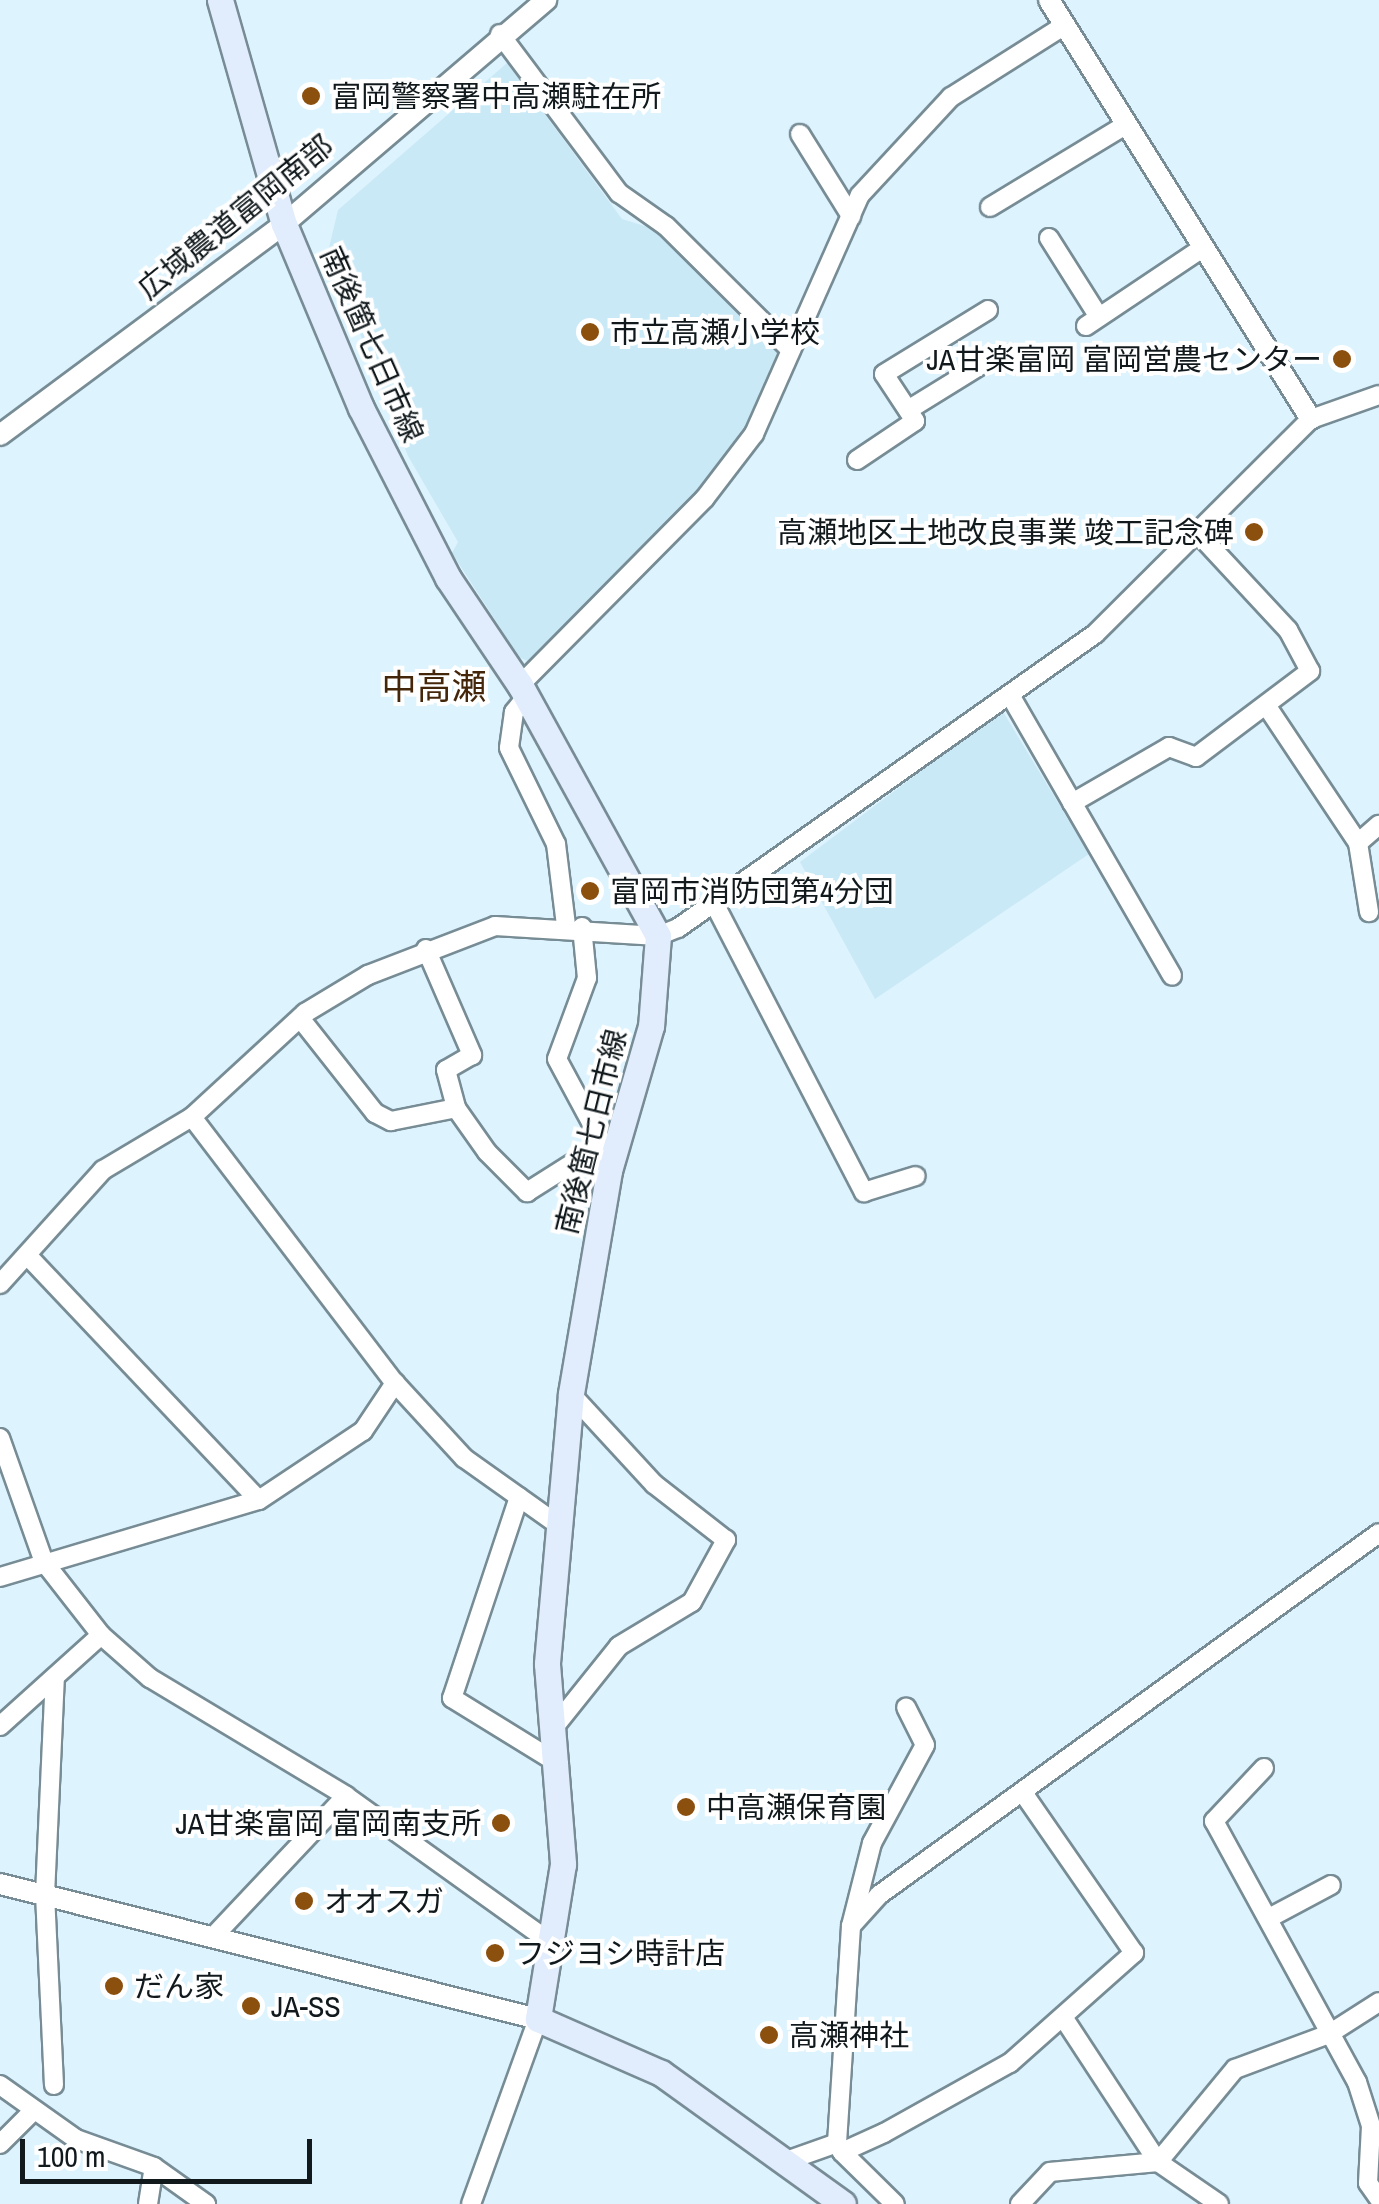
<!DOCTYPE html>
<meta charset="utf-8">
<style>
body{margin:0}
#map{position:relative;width:1379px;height:2204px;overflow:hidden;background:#ddf3fe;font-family:"Archivo Narrow","Noto Sans JP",sans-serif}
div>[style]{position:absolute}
.built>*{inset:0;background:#cae9f7}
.roads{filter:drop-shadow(2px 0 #778c95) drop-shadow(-2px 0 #778c95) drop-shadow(0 2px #778c95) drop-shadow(0 -2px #778c95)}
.minor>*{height:18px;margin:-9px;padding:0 9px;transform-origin:9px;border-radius:9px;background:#fff}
.tertiary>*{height:20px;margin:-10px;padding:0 10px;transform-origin:10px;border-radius:10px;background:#fff}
.secondary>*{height:25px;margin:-12.5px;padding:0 12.5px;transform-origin:12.5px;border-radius:12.5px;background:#e1ecfd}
.dots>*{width:28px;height:28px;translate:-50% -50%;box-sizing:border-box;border:5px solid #fff;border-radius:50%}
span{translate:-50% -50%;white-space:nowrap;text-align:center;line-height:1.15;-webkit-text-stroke:8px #fff;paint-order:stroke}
.poi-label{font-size:30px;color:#11191c}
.left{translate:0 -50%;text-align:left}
.right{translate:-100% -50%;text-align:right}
.street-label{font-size:30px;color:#11191c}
.quarter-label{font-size:35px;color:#44270b}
.scale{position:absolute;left:20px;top:2139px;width:292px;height:45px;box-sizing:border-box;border:5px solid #11191c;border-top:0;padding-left:12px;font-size:30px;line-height:35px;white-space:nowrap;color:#11191c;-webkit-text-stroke:8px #fff;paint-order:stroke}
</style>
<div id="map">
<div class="built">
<i style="clip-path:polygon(507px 63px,622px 219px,664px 232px,779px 350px,740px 438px,704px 487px,532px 663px,519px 657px,452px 553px,458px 542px,408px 456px,328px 252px,338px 210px)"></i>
<i style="clip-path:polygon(1002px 710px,1089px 854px,875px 999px,800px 862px)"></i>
</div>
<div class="roads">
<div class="minor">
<i style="left:500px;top:34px;width:199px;rotate:53.2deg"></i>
<i style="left:619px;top:193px;width:57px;rotate:35.1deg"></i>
<i style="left:666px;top:226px;width:176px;rotate:44.8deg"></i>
<i style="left:800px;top:134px;width:97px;rotate:58.1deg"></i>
<i style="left:990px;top:207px;width:160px;rotate:-31.2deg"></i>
<i style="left:1049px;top:238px;width:93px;rotate:57.7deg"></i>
<i style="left:1086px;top:326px;width:142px;rotate:-33.8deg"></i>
<i style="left:908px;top:410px;width:95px;rotate:-31.7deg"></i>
<i style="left:857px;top:460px;width:70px;rotate:-33.9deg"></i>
<i style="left:915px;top:421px;width:56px;rotate:-123.4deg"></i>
<i style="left:884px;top:374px;width:122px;rotate:-31.6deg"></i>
<i style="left:520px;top:685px;width:263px;rotate:-45.3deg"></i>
<i style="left:705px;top:498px;width:81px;rotate:-52.6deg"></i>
<i style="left:754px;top:434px;width:261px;rotate:-66.1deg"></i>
<i style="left:860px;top:195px;width:134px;rotate:-47.1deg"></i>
<i style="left:951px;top:97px;width:135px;rotate:-32.3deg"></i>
<i style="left:1010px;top:695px;width:324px;rotate:60deg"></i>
<i style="left:527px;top:696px;width:21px;rotate:129deg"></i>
<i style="left:514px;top:712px;width:36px;rotate:98deg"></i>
<i style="left:509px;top:748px;width:107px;rotate:63.9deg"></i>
<i style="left:556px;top:844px;width:83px;rotate:83deg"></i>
<i style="left:1268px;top:708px;width:162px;rotate:56.3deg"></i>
<i style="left:1358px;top:843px;width:70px;rotate:80.9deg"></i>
<i style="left:1072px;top:803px;width:112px;rotate:-30deg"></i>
<i style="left:1169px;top:747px;width:29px;rotate:20deg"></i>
<i style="left:1196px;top:757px;width:143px;rotate:-37deg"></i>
<i style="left:1310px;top:671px;width:47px;rotate:-118.2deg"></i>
<i style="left:1288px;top:630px;width:132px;rotate:-132.9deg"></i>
<i style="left:1358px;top:843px;width:28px;rotate:-41deg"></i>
<i style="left:714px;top:903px;width:326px;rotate:62.6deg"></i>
<i style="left:864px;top:1192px;width:54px;rotate:-17.1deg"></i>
<i style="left:582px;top:927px;width:51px;rotate:84.4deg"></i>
<i style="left:587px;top:978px;width:86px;rotate:110.3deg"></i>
<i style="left:557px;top:1059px;width:106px;rotate:61.7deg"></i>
<i style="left:426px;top:949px;width:116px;rotate:66.5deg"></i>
<i style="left:472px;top:1055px;width:30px;rotate:150deg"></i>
<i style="left:446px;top:1070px;width:39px;rotate:75deg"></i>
<i style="left:456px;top:1108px;width:54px;rotate:54.8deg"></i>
<i style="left:487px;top:1152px;width:57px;rotate:45deg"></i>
<i style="left:527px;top:1192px;width:90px;rotate:-32.3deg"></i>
<i style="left:300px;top:1018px;width:121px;rotate:51.7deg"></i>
<i style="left:375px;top:1113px;width:18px;rotate:27deg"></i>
<i style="left:391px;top:1121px;width:66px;rotate:-11.3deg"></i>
<i style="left:192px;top:1117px;width:335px;rotate:52.7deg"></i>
<i style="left:395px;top:1383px;width:102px;rotate:47.4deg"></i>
<i style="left:464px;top:1458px;width:114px;rotate:35.4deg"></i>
<i style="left:27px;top:1255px;width:337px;rotate:46.6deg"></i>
<i style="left:0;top:1284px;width:154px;rotate:-47.9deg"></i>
<i style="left:103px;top:1170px;width:104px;rotate:-30.8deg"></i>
<i style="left:192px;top:1117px;width:154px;rotate:-42.6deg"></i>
<i style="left:305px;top:1013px;width:74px;rotate:-31.1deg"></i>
<i style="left:368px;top:975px;width:136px;rotate:-21.1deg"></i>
<i style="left:495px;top:926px;width:163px;rotate:3.5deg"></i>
<i style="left:658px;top:936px;width:22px;rotate:-22deg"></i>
<i style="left:678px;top:928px;width:510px;rotate:-35.19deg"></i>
<i style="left:1095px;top:634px;width:305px;rotate:-44.9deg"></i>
<i style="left:1311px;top:419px;width:72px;rotate:-19.4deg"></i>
<i style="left:0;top:1438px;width:132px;rotate:70.5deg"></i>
<i style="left:44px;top:1562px;width:93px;rotate:52deg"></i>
<i style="left:101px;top:1635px;width:65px;rotate:41.3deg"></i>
<i style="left:150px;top:1678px;width:229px;rotate:31deg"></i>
<i style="left:346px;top:1796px;width:256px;rotate:35.6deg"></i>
<i style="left:519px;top:1497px;width:212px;rotate:108.4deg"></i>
<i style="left:452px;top:1698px;width:126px;rotate:31.7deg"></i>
<i style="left:0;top:1577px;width:270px;rotate:-16.6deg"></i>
<i style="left:259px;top:1500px;width:125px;rotate:-33.6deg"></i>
<i style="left:363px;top:1431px;width:58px;rotate:-56.3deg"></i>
<i style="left:0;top:1726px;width:136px;rotate:-42deg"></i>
<i style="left:555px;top:1726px;width:102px;rotate:-51.3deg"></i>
<i style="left:619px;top:1646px;width:85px;rotate:-31.1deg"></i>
<i style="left:692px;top:1602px;width:71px;rotate:-61.3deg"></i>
<i style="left:726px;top:1540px;width:91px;rotate:-142.1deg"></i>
<i style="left:654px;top:1484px;width:122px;rotate:-132.7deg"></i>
<i style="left:1264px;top:1768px;width:73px;rotate:133.3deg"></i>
<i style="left:1214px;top:1821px;width:298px;rotate:61.3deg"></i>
<i style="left:1357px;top:2082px;width:46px;rotate:72.3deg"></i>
<i style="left:1371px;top:2126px;width:57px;rotate:93deg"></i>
<i style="left:1368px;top:2183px;width:19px;rotate:55deg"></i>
<i style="left:1269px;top:1918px;width:70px;rotate:-28deg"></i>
<i style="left:851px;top:1926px;width:42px;rotate:-47.9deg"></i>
<i style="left:879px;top:1895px;width:617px;rotate:-35.9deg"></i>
<i style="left:212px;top:1938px;width:195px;rotate:-46.7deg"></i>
<i style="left:1063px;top:2017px;width:173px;rotate:56.8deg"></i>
<i style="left:1158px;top:2162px;width:74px;rotate:34.5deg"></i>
<i style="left:0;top:2085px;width:93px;rotate:35.4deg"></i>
<i style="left:76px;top:2139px;width:83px;rotate:19.7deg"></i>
<i style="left:154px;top:2167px;width:64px;rotate:35.4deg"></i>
<i style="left:54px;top:2085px;width:190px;rotate:-92.7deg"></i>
<i style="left:45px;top:1895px;width:218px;rotate:-87.4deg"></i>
<i style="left:837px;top:2143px;width:10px;rotate:61deg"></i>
<i style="left:842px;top:2152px;width:46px;rotate:-24.3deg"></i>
<i style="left:884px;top:2133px;width:144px;rotate:-29.1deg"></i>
<i style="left:1010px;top:2063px;width:166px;rotate:-41.6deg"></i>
<i style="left:1134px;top:1953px;width:193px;rotate:-124.7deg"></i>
<i style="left:0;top:2144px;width:47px;rotate:-45deg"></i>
<i style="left:842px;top:2152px;width:74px;rotate:44.5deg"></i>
<i style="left:792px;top:2159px;width:48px;rotate:-19.6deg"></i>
<i style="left:837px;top:2143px;width:217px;rotate:-86.3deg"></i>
<i style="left:851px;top:1926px;width:86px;rotate:-75.8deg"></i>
<i style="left:872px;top:1843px;width:111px;rotate:-61.6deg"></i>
<i style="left:925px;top:1745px;width:42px;rotate:-116.6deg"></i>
<i style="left:148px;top:2204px;width:37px;rotate:-81deg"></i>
<i style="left:471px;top:2204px;width:197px;rotate:-70.1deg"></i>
<i style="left:1020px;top:2204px;width:44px;rotate:-46.8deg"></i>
<i style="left:1050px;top:2172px;width:108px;rotate:-5.3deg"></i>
<i style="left:1158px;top:2162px;width:121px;rotate:-50.4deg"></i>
<i style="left:1235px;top:2069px;width:100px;rotate:-20.4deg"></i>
<i style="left:1329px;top:2034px;width:59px;rotate:-32.6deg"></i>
</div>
<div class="tertiary">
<i style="left:1049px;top:0;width:494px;rotate:58deg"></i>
<i style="left:0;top:435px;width:354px;rotate:-36.6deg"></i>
<i style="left:284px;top:224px;width:345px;rotate:-40.5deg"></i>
<i style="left:0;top:1884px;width:555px;rotate:14.09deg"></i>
</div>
<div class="secondary">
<i style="left:220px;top:0;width:233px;rotate:74.1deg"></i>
<i style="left:284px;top:224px;width:199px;rotate:67.3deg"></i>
<i style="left:361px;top:408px;width:191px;rotate:62.9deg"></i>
<i style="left:448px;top:578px;width:129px;rotate:56.1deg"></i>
<i style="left:520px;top:685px;width:286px;rotate:61.2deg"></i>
<i style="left:658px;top:936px;width:90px;rotate:94.4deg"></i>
<i style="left:651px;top:1026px;width:151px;rotate:106.2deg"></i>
<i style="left:609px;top:1171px;width:226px;rotate:99.7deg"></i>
<i style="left:571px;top:1394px;width:271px;rotate:95.1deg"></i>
<i style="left:547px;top:1664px;width:201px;rotate:85.4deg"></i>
<i style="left:563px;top:1864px;width:157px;rotate:99.2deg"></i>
<i style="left:538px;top:2019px;width:134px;rotate:23.7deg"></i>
<i style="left:661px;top:2073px;width:224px;rotate:35.7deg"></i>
</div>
</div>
<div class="dots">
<i style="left:311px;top:96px;background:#8b4f0e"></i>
<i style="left:590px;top:332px;background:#8b4f0e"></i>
<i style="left:1342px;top:359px;background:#8b4f0e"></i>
<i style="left:1254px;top:532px;background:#8b4f0e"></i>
<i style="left:590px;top:891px;background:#8b4f0e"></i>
<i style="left:686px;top:1807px;background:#8b4f0e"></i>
<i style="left:501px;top:1823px;background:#8b4f0e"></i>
<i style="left:304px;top:1901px;background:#8b4f0e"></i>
<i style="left:495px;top:1953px;background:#8b4f0e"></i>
<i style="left:114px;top:1986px;background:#8b4f0e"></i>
<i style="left:251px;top:2006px;background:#8b4f0e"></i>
<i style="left:769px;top:2035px;background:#8b4f0e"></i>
</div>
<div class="poi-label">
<span class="left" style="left:331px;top:96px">富岡警察署中高瀬駐在所</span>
<span class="left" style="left:610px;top:332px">市立高瀬小学校</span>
<span class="right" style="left:1322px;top:359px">JA甘楽富岡 富岡営農センター</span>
<span class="right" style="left:1234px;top:532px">高瀬地区土地改良事業 竣工記念碑</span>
<span class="left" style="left:610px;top:891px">富岡市消防団第4分団</span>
<span class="left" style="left:706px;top:1807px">中高瀬保育園</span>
<span class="right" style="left:481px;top:1823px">JA甘楽富岡 富岡南支所</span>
<span class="left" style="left:324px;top:1901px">オオスガ</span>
<span class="left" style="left:515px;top:1953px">フジヨシ時計店</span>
<span class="left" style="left:134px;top:1986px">だん家</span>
<span class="left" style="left:271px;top:2006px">JA-SS</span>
<span class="left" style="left:789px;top:2035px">高瀬神社</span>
</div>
<div class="street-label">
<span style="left:235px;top:217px;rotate:-39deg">広域農道富岡南部</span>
<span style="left:372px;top:344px;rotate:66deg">南後箇七日市線</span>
<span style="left:591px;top:1132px;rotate:-76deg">南後箇七日市線</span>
</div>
<div class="quarter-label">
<span style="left:434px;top:687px">中高瀬</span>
</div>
<div class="scale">100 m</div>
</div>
